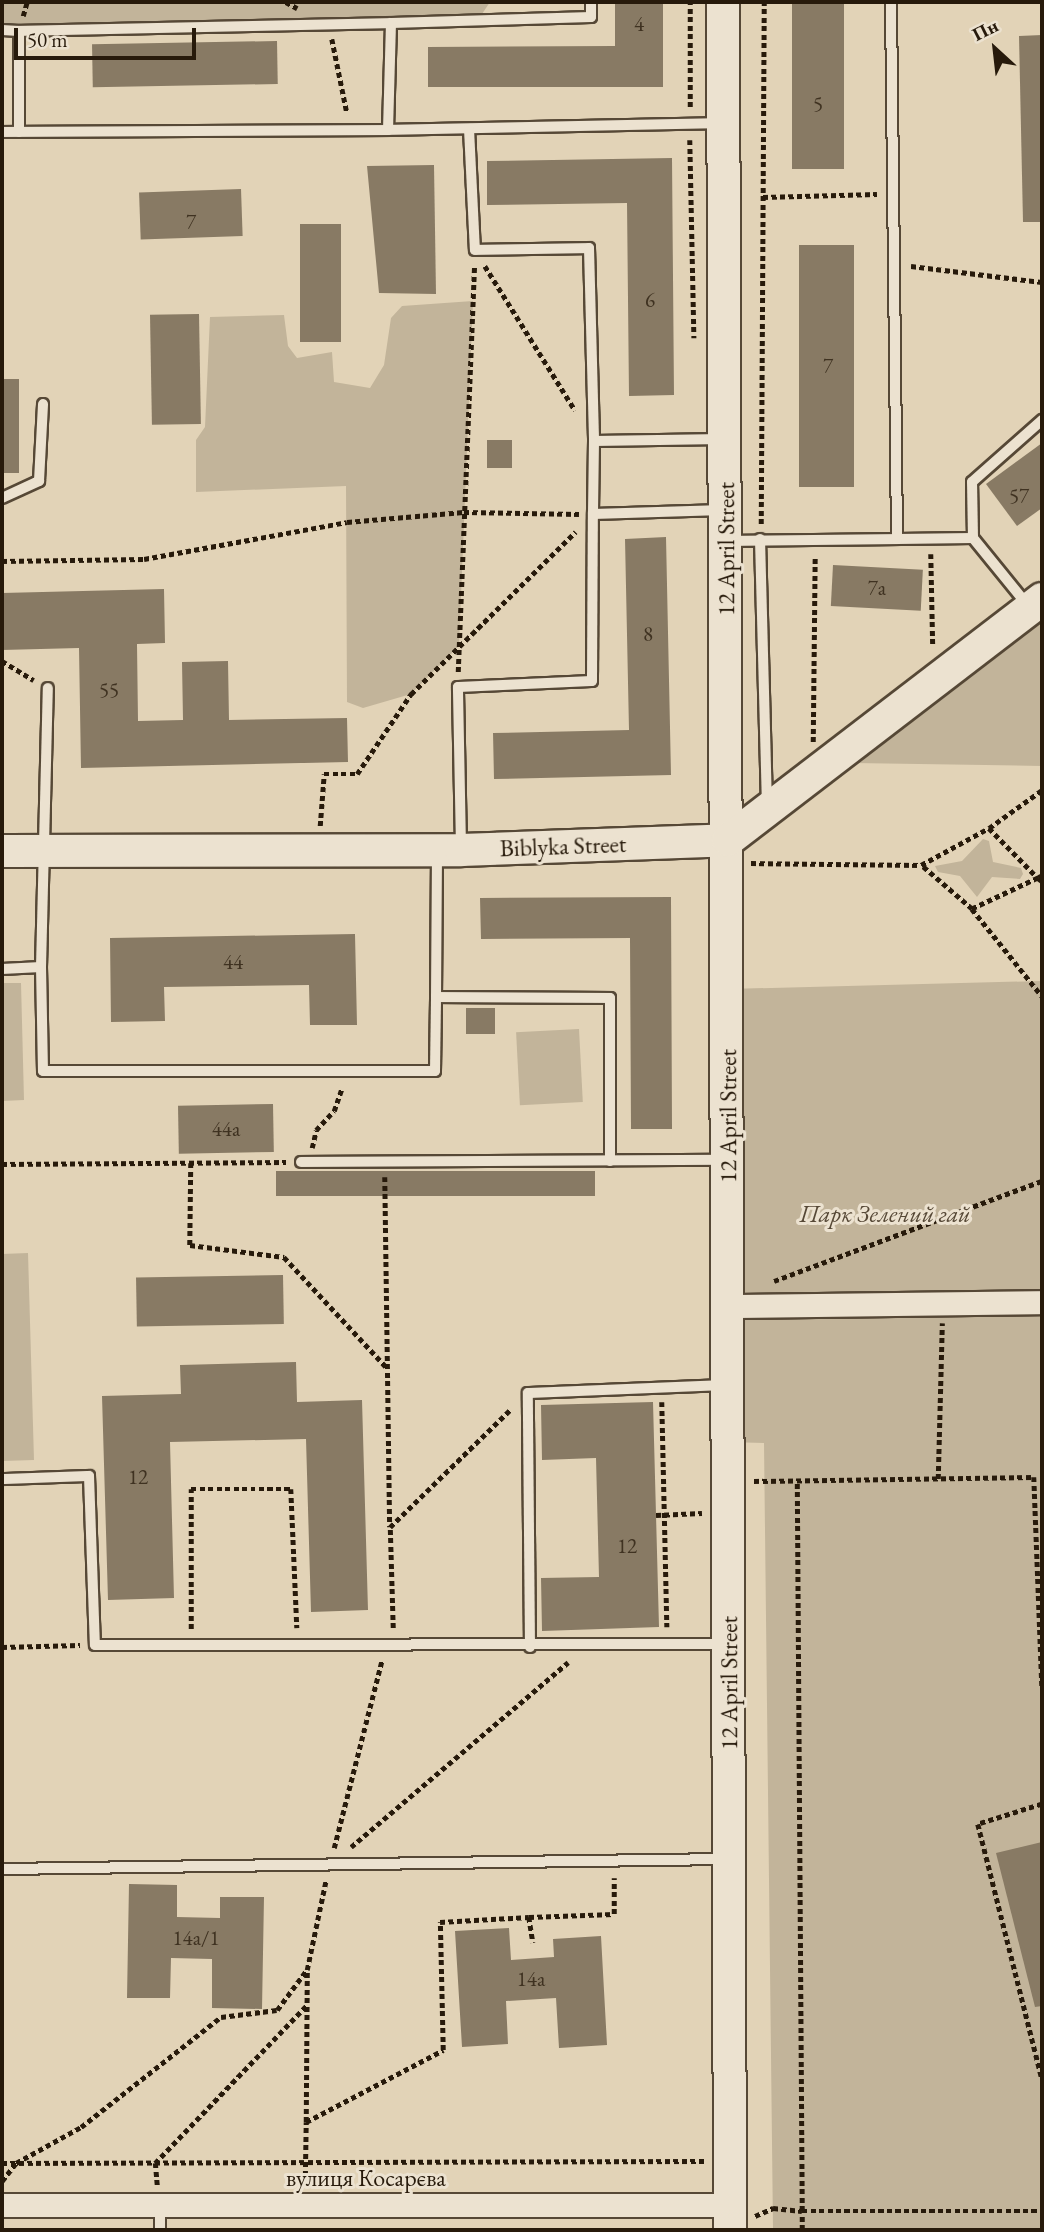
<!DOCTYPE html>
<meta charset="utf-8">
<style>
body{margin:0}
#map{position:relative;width:1044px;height:2232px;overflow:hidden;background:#e2d3b7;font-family:"EB Garamond",serif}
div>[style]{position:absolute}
.green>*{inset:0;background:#c2b49a;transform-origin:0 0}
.building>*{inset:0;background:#887a64;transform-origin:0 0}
.path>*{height:4.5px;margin-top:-2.25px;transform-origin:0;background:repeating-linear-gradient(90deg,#271a0b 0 5px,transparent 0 8.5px)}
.roads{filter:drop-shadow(2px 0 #564836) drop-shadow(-2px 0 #564836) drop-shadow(0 2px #564836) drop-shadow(0 -2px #564836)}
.lane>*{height:10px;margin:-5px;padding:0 5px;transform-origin:5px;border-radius:5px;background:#ece2d0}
.street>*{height:23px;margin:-11.5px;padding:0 11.5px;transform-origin:11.5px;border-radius:11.5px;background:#ece2d0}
.secondary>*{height:32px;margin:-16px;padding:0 16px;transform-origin:16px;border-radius:16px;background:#ece2d0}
span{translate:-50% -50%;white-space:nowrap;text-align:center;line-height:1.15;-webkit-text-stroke:6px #ece2d0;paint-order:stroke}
.number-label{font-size:21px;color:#3f3221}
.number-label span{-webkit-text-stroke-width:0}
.street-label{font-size:24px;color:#271a0b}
.park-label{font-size:24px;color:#564836;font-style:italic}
.frame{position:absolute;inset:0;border:4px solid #271a0b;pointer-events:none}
.north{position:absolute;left:960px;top:14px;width:70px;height:70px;-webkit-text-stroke:5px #ece2d0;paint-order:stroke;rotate:333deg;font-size:19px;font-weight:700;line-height:28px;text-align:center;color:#271a0b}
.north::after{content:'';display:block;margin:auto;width:24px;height:32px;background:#271a0b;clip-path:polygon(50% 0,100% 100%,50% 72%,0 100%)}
.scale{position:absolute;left:14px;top:28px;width:182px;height:32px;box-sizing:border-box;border:4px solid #271a0b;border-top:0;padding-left:9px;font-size:21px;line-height:24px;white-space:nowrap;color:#271a0b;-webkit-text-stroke:5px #ece2d0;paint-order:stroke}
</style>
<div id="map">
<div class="green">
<i style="clip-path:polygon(2px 2px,490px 2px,478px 20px,2px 29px)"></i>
<i style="clip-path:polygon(473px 301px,459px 646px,411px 694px,363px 708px,347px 702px,346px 486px,196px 492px,196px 440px,205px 427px,210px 317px,284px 315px,288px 346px,297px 358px,332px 352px,334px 382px,370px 388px,384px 365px,391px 318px,402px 306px)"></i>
<i style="clip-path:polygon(1042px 610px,1042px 766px,853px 763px)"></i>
<i style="clip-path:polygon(983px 839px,989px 841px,993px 862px,1021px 868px,1023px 874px,1020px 879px,992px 877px,977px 897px,960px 876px,938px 872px,935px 866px,962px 861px)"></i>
<i style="clip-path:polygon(1042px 981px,1042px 2230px,773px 2230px,764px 1443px,727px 1442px,728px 989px)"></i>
<i style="clip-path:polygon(2px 983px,21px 983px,24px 1100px,2px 1101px)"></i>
<i style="left:579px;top:1029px;width:73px;height:63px;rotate:87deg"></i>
<i style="clip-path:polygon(28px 1253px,34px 1460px,2px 1461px,2px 1254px)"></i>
</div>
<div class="building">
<i style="clip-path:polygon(615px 2px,663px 2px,663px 87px,428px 87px,428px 47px,615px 46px)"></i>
<i style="left:792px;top:2px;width:52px;height:167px"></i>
<i style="clip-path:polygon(1042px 35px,1042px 222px,1023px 222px,1019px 36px)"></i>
<i style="left:277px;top:41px;width:43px;height:185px;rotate:89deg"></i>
<i style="clip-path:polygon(672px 158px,674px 395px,629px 396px,627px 203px,487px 205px,487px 161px)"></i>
<i style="clip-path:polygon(434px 165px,436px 294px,379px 293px,367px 166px)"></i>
<i style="left:241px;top:189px;width:47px;height:102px;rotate:88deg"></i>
<i style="left:300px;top:224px;width:41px;height:118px"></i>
<i style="left:854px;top:245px;width:242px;height:55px;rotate:90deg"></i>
<i style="left:199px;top:314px;width:110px;height:49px;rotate:89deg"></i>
<i style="left:2px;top:379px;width:17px;height:94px"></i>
<i style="left:487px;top:440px;width:25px;height:28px"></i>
<i style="clip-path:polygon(1042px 443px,1042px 508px,1017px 526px,986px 484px)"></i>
<i style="clip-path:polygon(666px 537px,671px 775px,494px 779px,493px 733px,629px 730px,625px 539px)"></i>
<i style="left:833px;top:565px;width:90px;height:41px;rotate:3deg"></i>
<i style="clip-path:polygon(164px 589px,165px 643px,137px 644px,138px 721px,183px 720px,182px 662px,228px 661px,229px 720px,347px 718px,348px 762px,81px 768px,79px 648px,2px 650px,2px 593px)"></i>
<i style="clip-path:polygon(671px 897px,672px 1129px,631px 1129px,630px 938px,481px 939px,480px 898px)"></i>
<i style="clip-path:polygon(355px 934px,357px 1025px,310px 1025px,309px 985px,164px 987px,165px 1021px,111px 1022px,110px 938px)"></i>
<i style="left:466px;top:1008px;width:29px;height:26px"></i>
<i style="left:273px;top:1104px;width:48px;height:95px;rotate:89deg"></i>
<i style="left:276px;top:1171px;width:319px;height:25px"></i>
<i style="left:283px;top:1275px;width:49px;height:147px;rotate:89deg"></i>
<i style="clip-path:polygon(296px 1362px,297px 1402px,362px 1400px,368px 1610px,311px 1612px,306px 1439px,170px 1442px,174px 1598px,108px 1600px,102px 1396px,181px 1394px,180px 1365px)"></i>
<i style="clip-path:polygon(653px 1402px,659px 1627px,542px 1631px,541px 1578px,599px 1577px,596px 1458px,542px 1460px,541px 1405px)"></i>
<i style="clip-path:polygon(1042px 1842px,1042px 2006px,1035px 2007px,996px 1853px)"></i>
<i style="clip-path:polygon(129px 1884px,177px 1885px,177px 1917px,220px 1918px,220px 1897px,264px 1897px,262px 2009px,212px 2008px,212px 1959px,171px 1958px,170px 1998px,127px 1998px)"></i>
<i style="clip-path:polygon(509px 1928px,511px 1960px,554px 1957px,553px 1939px,601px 1936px,607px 2045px,559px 2048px,556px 1998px,506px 2001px,508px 2044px,462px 2047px,455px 1931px)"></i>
</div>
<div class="path">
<i style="left:286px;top:2px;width:13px;rotate:29deg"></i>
<i style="left:23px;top:16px;width:15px;rotate:-74deg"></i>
<i style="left:332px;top:39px;width:76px;rotate:78.5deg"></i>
<i style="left:690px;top:107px;width:105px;rotate:-90deg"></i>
<i style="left:690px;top:140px;width:198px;rotate:88.8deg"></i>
<i style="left:763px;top:197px;width:114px;rotate:-1.5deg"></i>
<i style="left:485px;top:266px;width:170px;rotate:58deg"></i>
<i style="left:911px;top:266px;width:132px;rotate:7deg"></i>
<i style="left:761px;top:524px;width:522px;rotate:-89.67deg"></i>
<i style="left:931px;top:554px;width:93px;rotate:88.8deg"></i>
<i style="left:2px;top:561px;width:142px;rotate:-0.8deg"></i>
<i style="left:144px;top:559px;width:206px;rotate:-10.3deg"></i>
<i style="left:347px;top:522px;width:117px;rotate:-4.9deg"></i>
<i style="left:464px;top:512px;width:115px;rotate:1deg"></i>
<i style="left:2px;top:661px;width:37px;rotate:31deg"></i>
<i style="left:458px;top:672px;width:407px;rotate:-87.7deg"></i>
<i style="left:813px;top:742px;width:187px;rotate:-89.4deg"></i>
<i style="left:320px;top:826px;width:52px;rotate:-85.6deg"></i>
<i style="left:324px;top:774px;width:33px"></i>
<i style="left:357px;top:774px;width:97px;rotate:-56deg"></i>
<i style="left:411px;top:694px;width:231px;rotate:-44.6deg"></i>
<i style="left:989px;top:828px;width:65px;rotate:-35.6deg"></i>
<i style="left:751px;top:863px;width:170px;rotate:0.7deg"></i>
<i style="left:1042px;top:876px;width:4px;rotate:153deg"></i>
<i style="left:1038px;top:878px;width:73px;rotate:154.8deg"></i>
<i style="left:972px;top:909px;width:67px;rotate:-139.2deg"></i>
<i style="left:921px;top:865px;width:77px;rotate:-28.6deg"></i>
<i style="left:989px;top:828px;width:70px;rotate:45.6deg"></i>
<i style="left:1038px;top:878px;width:5px;rotate:37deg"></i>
<i style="left:972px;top:909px;width:112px;rotate:51.2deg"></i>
<i style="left:312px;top:1148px;width:18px;rotate:-77deg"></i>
<i style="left:316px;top:1130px;width:26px;rotate:-47deg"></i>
<i style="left:334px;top:1111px;width:24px;rotate:-71deg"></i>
<i style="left:191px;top:1163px;width:82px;rotate:90.7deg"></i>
<i style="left:190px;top:1245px;width:95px;rotate:7.3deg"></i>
<i style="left:284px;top:1257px;width:151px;rotate:47.1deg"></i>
<i style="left:2px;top:1164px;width:284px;rotate:-0.4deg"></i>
<i style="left:385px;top:1177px;width:350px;rotate:89.2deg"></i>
<i style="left:774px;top:1281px;width:286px;rotate:-20.5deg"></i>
<i style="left:662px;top:1402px;width:225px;rotate:88.7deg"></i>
<i style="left:938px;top:1479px;width:156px;rotate:-88.5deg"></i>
<i style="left:754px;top:1481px;width:280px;rotate:-0.8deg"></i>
<i style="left:1034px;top:1477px;width:210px;rotate:87.8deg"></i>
<i style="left:656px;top:1515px;width:46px;rotate:-2.5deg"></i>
<i style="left:393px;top:1628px;width:101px;rotate:-91.7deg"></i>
<i style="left:390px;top:1527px;width:170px;rotate:-44.3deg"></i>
<i style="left:191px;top:1629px;width:140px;rotate:-90deg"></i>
<i style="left:191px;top:1489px;width:100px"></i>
<i style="left:291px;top:1489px;width:139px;rotate:87.5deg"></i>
<i style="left:2px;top:1647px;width:78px;rotate:-1.5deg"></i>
<i style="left:1042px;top:1804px;width:67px;rotate:162.6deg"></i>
<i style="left:978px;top:1824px;width:262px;rotate:75.9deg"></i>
<i style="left:351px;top:1847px;width:285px;rotate:-40.4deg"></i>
<i style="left:334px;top:1848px;width:194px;rotate:-75.7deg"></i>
<i style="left:529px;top:1917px;width:85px;rotate:-2deg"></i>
<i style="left:614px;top:1914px;width:36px;rotate:-90deg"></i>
<i style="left:306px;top:2122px;width:152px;rotate:-89.6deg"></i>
<i style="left:307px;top:1970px;width:92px;rotate:-78.1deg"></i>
<i style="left:2px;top:2163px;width:702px;rotate:-0.16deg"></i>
<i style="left:2px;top:2181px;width:23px;rotate:-52deg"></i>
<i style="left:16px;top:2163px;width:74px;rotate:-29deg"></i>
<i style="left:81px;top:2127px;width:178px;rotate:-38.2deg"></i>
<i style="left:221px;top:2017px;width:56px;rotate:-7.1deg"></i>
<i style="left:277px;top:2010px;width:49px;rotate:-53.4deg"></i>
<i style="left:305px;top:2184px;width:62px;rotate:-89.1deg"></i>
<i style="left:306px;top:2122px;width:155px;rotate:-27.7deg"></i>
<i style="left:443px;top:2050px;width:128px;rotate:-91.3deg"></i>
<i style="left:440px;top:1922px;width:89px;rotate:-3.2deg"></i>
<i style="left:529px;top:1917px;width:26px;rotate:81deg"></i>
<i style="left:157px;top:2185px;width:22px;rotate:-95deg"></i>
<i style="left:155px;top:2163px;width:218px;rotate:-46.1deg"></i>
<i style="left:755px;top:2216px;width:20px;rotate:-24deg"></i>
<i style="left:773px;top:2208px;width:29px;rotate:6deg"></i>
<i style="left:802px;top:2211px;width:731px;rotate:-90.39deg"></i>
<i style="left:802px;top:2230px;width:19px;rotate:-90deg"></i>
<i style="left:802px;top:2211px;width:240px"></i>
</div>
<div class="roads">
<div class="lane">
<i style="left:591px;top:2px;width:15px;rotate:90deg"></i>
<i style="left:591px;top:17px;width:200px;rotate:178.3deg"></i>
<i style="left:391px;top:23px;width:107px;rotate:91.6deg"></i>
<i style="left:388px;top:130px;width:332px;rotate:-1.2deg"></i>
<i style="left:2px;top:30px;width:17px;rotate:3deg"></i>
<i style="left:19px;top:31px;width:101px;rotate:90deg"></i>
<i style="left:19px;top:31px;width:372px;rotate:-1.2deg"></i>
<i style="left:469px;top:129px;width:121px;rotate:87.2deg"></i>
<i style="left:475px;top:250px;width:114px;rotate:-1deg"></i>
<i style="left:589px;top:248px;width:193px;rotate:88.5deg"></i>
<i style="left:594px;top:441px;width:129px;rotate:-0.9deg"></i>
<i style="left:2px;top:132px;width:386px;rotate:-0.3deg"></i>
<i style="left:594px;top:441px;width:73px;rotate:90.8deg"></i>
<i style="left:593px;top:514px;width:130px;rotate:-1.8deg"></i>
<i style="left:2px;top:498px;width:41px;rotate:-24.7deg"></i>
<i style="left:39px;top:481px;width:77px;rotate:-87deg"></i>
<i style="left:973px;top:538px;width:56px;rotate:-91deg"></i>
<i style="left:972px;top:482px;width:94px;rotate:-41.5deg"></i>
<i style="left:760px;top:539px;width:265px;rotate:88.5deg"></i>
<i style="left:897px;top:539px;width:76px;rotate:-0.8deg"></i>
<i style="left:973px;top:538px;width:89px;rotate:50.9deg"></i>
<i style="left:729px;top:541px;width:168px;rotate:-0.7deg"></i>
<i style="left:897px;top:539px;width:537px;rotate:-90.64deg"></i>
<i style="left:461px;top:847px;width:160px;rotate:-91.1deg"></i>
<i style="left:458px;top:687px;width:134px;rotate:-2.6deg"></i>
<i style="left:592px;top:681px;width:167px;rotate:-89.7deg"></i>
<i style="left:437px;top:854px;width:143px;rotate:90.4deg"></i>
<i style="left:436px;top:997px;width:174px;rotate:0.3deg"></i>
<i style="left:610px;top:998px;width:163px;rotate:90deg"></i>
<i style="left:41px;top:967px;width:104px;rotate:88.9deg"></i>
<i style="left:43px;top:1071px;width:392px"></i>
<i style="left:435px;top:1071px;width:74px;rotate:-89.2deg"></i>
<i style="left:2px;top:969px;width:39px;rotate:-3deg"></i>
<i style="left:41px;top:967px;width:279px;rotate:-88.6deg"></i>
<i style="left:301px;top:1162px;width:421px;rotate:-0.3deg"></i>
<i style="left:2px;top:1479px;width:87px;rotate:-2deg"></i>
<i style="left:89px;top:1476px;width:169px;rotate:88deg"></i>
<i style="left:95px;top:1645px;width:630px;rotate:-0.09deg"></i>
<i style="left:530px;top:1647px;width:254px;rotate:-90.5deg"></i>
<i style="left:528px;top:1393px;width:198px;rotate:-2.3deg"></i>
<i style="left:2px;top:1869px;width:725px;rotate:-0.79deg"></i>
<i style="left:160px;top:2230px;width:26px;rotate:-90deg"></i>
</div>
<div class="street">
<i style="left:729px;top:1306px;width:313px;rotate:-0.7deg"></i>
<i style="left:2px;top:2205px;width:728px"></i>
</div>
<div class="secondary">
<i style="left:723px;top:2px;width:2228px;rotate:89.82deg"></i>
<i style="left:2px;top:851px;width:459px;rotate:-0.1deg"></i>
<i style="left:461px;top:850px;width:267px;rotate:-2.1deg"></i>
<i style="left:728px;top:840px;width:396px;rotate:-37.5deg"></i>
</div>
</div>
<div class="number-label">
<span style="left:639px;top:24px">4</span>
<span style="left:818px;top:104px">5</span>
<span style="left:191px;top:222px">7</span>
<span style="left:650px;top:300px">6</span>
<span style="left:828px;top:366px">7</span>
<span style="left:1019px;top:496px">57</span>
<span style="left:877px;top:588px">7а</span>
<span style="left:648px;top:634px">8</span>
<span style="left:109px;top:690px">55</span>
<span style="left:233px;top:962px">44</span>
<span style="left:226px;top:1129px">44а</span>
<span style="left:138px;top:1477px">12</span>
<span style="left:627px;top:1546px">12</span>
<span style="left:196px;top:1938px">14а/1</span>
<span style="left:531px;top:1979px">14а</span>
</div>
<div class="street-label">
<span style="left:726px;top:549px;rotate:-90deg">12 April Street</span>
<span style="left:563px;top:846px;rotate:-2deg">Biblyka Street</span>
<span style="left:728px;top:1116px;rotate:-90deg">12 April Street</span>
<span style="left:729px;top:1683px;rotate:-90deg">12 April Street</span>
<span style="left:366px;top:2178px">вулиця Косарєва</span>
</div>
<div class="park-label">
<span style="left:885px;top:1214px">Парк Зелений гай</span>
</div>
<div class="frame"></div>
<div class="north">Пн</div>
<div class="scale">50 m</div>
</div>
